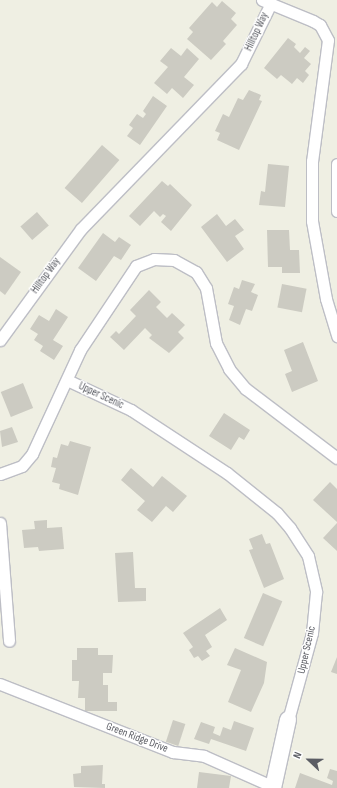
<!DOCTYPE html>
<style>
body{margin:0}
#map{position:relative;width:337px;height:788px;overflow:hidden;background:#efefe3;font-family:"Sofia Sans Condensed",sans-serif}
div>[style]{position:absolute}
.building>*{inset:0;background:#cccbc2;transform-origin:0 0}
.roads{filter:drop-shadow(1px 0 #bdbec5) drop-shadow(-1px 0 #bdbec5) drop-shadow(0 1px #bdbec5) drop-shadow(0 -1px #bdbec5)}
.street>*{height:11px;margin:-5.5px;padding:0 5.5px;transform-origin:5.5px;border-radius:5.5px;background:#fff}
.secondary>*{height:16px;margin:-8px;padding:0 8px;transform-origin:8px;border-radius:8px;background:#fff}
span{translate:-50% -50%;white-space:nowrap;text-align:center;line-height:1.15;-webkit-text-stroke:3px #fff;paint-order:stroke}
.street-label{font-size:11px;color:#5b5d64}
.north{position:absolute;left:289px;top:740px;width:40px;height:40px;-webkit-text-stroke:3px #fff;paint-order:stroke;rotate:292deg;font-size:11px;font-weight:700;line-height:16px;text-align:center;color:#5b5d64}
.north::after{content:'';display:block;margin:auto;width:14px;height:18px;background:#5b5d64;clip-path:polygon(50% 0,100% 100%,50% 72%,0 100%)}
</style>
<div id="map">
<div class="building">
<i style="clip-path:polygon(222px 1px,236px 13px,231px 19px,237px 25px,223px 41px,226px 44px,211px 60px,187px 39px,193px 32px,189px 28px,212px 2px,217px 7px)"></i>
<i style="clip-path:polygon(288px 38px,296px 44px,294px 47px,300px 53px,305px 47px,310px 51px,304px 58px,311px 64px,305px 71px,309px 75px,303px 83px,297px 78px,292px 84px,281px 75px,277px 79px,264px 68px)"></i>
<i style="clip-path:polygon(171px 48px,181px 56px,187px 48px,199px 59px,184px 77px,194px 85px,183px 98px,172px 88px,167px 94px,154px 83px,168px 67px,160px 61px)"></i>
<i style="clip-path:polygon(249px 90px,261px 95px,259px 100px,262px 101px,239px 150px,217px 140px,220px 133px,215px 131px,223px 114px,229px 117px,238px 98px,243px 100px)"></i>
<i style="clip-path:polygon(153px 96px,167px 106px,140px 145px,127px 136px,133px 128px,129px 125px,137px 114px,143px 118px,146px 114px,143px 111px)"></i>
<i style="left:102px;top:145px;width:23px;height:57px;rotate:41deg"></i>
<i style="clip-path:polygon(268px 164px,289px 166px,285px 207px,259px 205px,261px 191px,265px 192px)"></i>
<i style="clip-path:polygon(162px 181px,168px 186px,170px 184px,192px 205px,171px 231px,161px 222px,166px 216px,163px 214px,160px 217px,154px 211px,140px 226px,129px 216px)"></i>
<i style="left:37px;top:212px;width:18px;height:22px;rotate:49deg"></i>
<i style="clip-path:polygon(217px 214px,226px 226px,235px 219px,244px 230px,235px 236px,244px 249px,227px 262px,201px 227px)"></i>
<i style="clip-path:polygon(267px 230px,289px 230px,290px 250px,299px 250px,300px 273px,282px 273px,282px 267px,268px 267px)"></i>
<i style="clip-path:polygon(103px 233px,115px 242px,119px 237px,131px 245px,121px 260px,114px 256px,96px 281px,78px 268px)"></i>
<i style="clip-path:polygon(0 257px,21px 272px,5px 295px,0 291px)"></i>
<i style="clip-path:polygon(242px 280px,255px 284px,251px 292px,258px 295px,252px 311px,246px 309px,240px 325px,229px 320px,234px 306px,228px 304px,234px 287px,239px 289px)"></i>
<i style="left:282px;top:284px;width:25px;height:24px;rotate:11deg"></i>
<i style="clip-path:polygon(149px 290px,161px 302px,156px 307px,167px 318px,172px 313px,185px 325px,178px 332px,184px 338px,169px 353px,149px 338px,152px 335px,145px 328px,124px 350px,110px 337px,116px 331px,119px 334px,136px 316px,130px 310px)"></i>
<i style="clip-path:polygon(56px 309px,68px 317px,53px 340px,63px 346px,54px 360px,40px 351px,43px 346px,34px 340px,38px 334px,30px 329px,39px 315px,49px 321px)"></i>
<i style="clip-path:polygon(303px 342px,318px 381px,292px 392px,285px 374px,292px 371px,284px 350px)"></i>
<i style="left:23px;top:383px;width:27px;height:24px;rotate:68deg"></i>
<i style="clip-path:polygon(224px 413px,250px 430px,244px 440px,239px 437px,231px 450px,209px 436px)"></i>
<i style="clip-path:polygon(12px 427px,18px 442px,2px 447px,0 431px)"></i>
<i style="clip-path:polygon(70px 441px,91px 447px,78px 495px,59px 489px,60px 484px,52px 482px,56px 468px,51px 467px,53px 457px,57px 458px,61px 444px,68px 446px)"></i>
<i style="clip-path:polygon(131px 468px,153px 487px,162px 476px,187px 496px,173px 512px,166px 506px,152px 522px,137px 510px,145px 501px,121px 480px)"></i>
<i style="clip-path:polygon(330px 482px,337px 489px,337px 522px,313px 500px)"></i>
<i style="clip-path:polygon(47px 520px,47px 528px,62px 527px,64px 549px,39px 551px,38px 547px,24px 548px,22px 530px,35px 529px,34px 521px)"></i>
<i style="clip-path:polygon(337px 523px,337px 551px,323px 538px)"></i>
<i style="clip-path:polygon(262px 534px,266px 544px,270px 543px,284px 579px,264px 588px,249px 550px,253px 549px,249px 539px)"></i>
<i style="clip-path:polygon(133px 552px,135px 588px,146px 588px,146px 601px,118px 602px,115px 553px)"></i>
<i style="left:263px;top:593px;width:21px;height:49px;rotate:23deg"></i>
<i style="clip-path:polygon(220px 608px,227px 620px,205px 635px,212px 647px,206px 651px,210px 656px,202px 661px,198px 656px,194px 658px,189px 650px,193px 647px,183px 633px)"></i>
<i style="clip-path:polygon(77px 648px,98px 648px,98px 655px,113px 655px,112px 673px,103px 673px,103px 685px,108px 685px,108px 702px,117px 702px,117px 711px,85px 711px,85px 698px,78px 698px,79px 681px,72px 681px,72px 660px,77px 660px)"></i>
<i style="clip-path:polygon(235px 648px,267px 662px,264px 683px,251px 712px,228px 702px,241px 670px,227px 665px)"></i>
<i style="clip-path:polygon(337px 657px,337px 674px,331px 672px)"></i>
<i style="left:173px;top:720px;width:13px;height:23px;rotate:18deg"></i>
<i style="clip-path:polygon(234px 721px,254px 728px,246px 751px,211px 739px,209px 744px,194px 739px,201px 722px,215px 727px,213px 733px,220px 736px,223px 727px,231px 730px)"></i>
<i style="clip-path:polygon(103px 765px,102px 784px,105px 784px,105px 788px,74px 787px,73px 774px,81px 773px,81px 766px)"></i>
<i style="clip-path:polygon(330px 769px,337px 771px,337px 788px,295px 788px,300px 773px,332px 785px,333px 781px,327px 778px)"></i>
<i style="clip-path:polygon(199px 772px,231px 776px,229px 788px,197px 788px)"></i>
</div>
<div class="roads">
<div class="street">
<i style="left:262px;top:0;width:55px;rotate:22.4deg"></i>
<i style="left:313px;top:21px;width:8px;rotate:30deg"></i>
<i style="left:320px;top:25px;width:17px;rotate:62deg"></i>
<i style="left:328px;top:40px;width:122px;rotate:97.5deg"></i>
<i style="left:312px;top:161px;width:60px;rotate:90deg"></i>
<i style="left:312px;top:221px;width:79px;rotate:79.8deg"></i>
<i style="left:326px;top:299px;width:39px;rotate:73deg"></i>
<i style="left:337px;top:164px;width:47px;rotate:90deg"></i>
<i style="left:0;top:340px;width:137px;rotate:-53.9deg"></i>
<i style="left:81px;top:229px;width:230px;rotate:-45.9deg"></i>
<i style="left:241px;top:64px;width:68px;rotate:-63.8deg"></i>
<i style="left:67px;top:380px;width:71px;rotate:25.1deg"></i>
<i style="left:131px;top:410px;width:115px;rotate:33.3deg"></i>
<i style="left:227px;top:473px;width:64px;rotate:38.7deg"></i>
<i style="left:277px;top:513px;width:20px;rotate:49deg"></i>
<i style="left:290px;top:528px;width:33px;rotate:57deg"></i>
<i style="left:308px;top:556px;width:37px;rotate:77deg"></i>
<i style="left:316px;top:592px;width:41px;rotate:95.6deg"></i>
<i style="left:312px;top:633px;width:90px;rotate:105.4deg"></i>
<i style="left:0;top:474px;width:23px;rotate:-20deg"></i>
<i style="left:22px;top:466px;width:16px;rotate:-50deg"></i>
<i style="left:32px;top:454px;width:115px;rotate:-65.2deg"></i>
<i style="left:80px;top:350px;width:101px;rotate:-56.3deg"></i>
<i style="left:136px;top:266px;width:19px;rotate:-21deg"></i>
<i style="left:154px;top:259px;width:20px;rotate:3deg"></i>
<i style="left:174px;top:260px;width:25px;rotate:29deg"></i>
<i style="left:196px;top:272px;width:19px;rotate:58deg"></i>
<i style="left:206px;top:288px;width:56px;rotate:79.7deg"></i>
<i style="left:216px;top:343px;width:29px;rotate:63deg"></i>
<i style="left:229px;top:369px;width:26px;rotate:50deg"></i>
<i style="left:246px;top:389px;width:114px;rotate:37.2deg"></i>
<i style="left:0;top:523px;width:118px;rotate:85.6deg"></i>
<i style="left:0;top:684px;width:186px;rotate:21.5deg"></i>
<i style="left:173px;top:752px;width:31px;rotate:7deg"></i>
<i style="left:204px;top:756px;width:77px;rotate:23.9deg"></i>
</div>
<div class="secondary">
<i style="left:273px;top:788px;width:70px;rotate:-77.6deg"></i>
</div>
</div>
<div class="street-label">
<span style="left:257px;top:32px;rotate:-65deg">Hilltop Way</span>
<span style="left:46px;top:276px;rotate:-54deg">Hilltop Way</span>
<span style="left:101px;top:396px;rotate:25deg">Upper Scenic</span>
<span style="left:307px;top:650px;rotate:-77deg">Upper Scenic</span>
<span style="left:137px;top:738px;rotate:21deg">Green Ridge Drive</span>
</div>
<div class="north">N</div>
</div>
